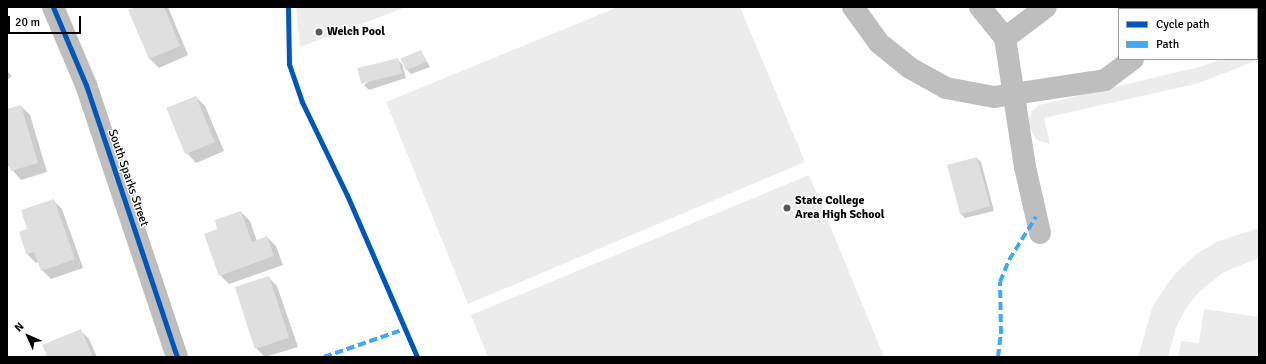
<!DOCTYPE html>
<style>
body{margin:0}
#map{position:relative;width:1266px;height:364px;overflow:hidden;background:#fff;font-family:Signika,sans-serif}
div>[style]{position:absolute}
.green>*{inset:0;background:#ececec}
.shadow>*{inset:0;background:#0003}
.building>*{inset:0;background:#dfdfdf;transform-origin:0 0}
.minor>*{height:22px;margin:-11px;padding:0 11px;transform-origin:11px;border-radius:11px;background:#bebebe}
.quiet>*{height:4px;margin-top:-2px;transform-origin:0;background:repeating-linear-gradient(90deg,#3fa9f5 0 8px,transparent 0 12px)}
.cycleway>*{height:5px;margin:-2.5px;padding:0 2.5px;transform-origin:2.5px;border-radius:2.5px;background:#0057b8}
.dots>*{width:11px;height:11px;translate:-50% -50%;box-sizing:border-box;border:2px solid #fff;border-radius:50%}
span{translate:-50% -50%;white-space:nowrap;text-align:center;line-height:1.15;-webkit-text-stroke:3px #fff;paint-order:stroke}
.poi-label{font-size:12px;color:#000;font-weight:700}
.left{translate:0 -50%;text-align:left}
.street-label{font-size:12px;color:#000}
.frame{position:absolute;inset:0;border:8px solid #000;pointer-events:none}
.legend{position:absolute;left:1118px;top:8px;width:140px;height:52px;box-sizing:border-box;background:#fff;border:1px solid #999;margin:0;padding:5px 7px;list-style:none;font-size:12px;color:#000}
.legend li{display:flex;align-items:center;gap:8px;height:20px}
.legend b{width:20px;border:1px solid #999}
.north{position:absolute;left:8px;top:316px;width:40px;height:40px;-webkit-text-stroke:3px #fff;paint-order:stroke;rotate:315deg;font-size:11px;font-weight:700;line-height:16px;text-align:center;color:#000}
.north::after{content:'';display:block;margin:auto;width:14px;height:18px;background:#000;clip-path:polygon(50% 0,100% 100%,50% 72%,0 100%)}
.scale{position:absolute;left:8px;top:16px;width:73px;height:18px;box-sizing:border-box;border:2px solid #000;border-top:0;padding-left:5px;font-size:12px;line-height:14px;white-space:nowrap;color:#000;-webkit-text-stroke:3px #fff;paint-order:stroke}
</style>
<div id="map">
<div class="green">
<i style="clip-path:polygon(296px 7px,406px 7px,300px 47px)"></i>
<i style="clip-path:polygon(618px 7px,740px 7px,805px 162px,468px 304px,386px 102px)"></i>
<i style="clip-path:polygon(1259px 44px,1259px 59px,1228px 72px,1195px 84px,1044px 118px,1050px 144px,1037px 140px,1027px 124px,1031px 112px,1039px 105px,1203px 66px,1222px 59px,1257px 59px)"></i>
<i style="clip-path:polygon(809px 175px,884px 357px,488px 357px,471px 315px)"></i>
<i style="clip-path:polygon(1259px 228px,1259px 258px,1224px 272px,1199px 292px,1186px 308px,1176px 328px,1168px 357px,1138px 357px,1153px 305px,1175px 274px,1195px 255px,1216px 242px)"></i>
<i style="clip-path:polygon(1204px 309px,1259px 317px,1259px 357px,1178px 357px,1181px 341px,1199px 343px)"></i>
</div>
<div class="shadow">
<i style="clip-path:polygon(139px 7px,168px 7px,188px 55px,159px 68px,150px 59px,130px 11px)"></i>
<i style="clip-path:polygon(421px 51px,430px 67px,411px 74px,406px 69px)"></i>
<i style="clip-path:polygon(397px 59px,402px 64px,406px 78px,369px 90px,364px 85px)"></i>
<i style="clip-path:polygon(7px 71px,12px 76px,7px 80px)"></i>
<i style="clip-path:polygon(196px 97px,205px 106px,224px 151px,196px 163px,187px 153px,169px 109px)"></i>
<i style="clip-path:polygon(21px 106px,30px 115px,47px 172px,21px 180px,7px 164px,7px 110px)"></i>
<i style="clip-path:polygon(977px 158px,981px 162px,994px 211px,965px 218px,961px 214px)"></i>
<i style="clip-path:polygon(53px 200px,62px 209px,83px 268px,51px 279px,42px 270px,39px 262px,36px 263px,27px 254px,28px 230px)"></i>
<i style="clip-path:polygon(241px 212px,250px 221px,257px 241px,267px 237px,276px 246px,283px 265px,229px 284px,220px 275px)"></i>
<i style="clip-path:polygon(268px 277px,277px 286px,298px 347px,265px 357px,257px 349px,237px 288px)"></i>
<i style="clip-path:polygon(80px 330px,89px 339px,97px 357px,46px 357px)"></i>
</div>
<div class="building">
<i style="clip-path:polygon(136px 7px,164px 7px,180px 46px,149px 59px,128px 10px)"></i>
<i style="left:421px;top:50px;width:13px;height:22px;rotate:67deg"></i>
<i style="left:398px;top:58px;width:16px;height:42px;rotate:76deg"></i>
<i style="left:196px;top:96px;width:50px;height:32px;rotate:68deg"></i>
<i style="clip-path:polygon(21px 105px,38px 163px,11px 171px,7px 160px,7px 109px)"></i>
<i style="left:977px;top:157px;width:51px;height:31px;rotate:75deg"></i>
<i style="clip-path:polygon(54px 199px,75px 259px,41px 271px,34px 252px,26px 254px,19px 232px,27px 229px,21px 210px)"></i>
<i style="clip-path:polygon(241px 211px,252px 242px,267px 236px,274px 256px,219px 276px,204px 234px,217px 229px,215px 220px)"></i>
<i style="left:269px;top:276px;width:65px;height:36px;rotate:72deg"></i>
<i style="clip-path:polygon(81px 329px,92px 355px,86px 357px,43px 357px,47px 355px,42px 345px)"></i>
</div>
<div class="minor">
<i style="left:53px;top:7px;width:85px;rotate:67.1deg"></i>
<i style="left:86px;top:85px;width:287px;rotate:71.5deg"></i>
<i style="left:853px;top:7px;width:44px;rotate:54.2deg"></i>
<i style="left:879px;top:43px;width:40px;rotate:39deg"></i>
<i style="left:910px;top:68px;width:41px;rotate:29.1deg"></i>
<i style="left:946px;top:88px;width:49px;rotate:10.6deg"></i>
<i style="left:994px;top:97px;width:112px;rotate:-8.7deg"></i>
<i style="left:1105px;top:80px;width:35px;rotate:-37deg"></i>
<i style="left:980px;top:7px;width:40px;rotate:51deg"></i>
<i style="left:1198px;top:9px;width:4px;rotate:-34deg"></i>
<i style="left:1040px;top:233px;width:68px;rotate:-102.8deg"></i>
<i style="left:1025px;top:167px;width:131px;rotate:-98.8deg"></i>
<i style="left:1005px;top:38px;width:51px;rotate:-37.1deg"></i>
</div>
<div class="quiet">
<i style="left:324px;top:357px;width:86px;rotate:-19.1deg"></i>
<i style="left:998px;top:357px;width:23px;rotate:-83deg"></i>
<i style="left:1001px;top:334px;width:52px;rotate:-91.1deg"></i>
<i style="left:1000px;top:282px;width:24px;rotate:-68deg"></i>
<i style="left:1009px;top:260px;width:51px;rotate:-57.9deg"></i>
</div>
<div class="cycleway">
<i style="left:53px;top:7px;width:85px;rotate:67.1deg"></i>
<i style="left:86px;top:85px;width:287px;rotate:71.5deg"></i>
<i style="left:288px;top:7px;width:57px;rotate:89deg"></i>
<i style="left:289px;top:64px;width:40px;rotate:71.1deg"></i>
<i style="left:302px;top:102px;width:103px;rotate:64.2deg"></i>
<i style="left:347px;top:195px;width:176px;rotate:66.6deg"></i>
</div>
<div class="dots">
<i style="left:319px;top:32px;background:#595959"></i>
<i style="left:787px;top:208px;background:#595959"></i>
</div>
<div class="poi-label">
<span class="left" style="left:327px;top:32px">Welch Pool</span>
<span class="left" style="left:795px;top:208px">State College<br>Area High School</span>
</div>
<div class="street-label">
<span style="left:128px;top:178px;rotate:71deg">South Sparks Street</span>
</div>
<div class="frame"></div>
<ul class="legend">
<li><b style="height:5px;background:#0057b8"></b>Cycle path</li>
<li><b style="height:5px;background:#3fa9f5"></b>Path</li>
</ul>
<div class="north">N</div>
<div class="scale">20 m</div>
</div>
